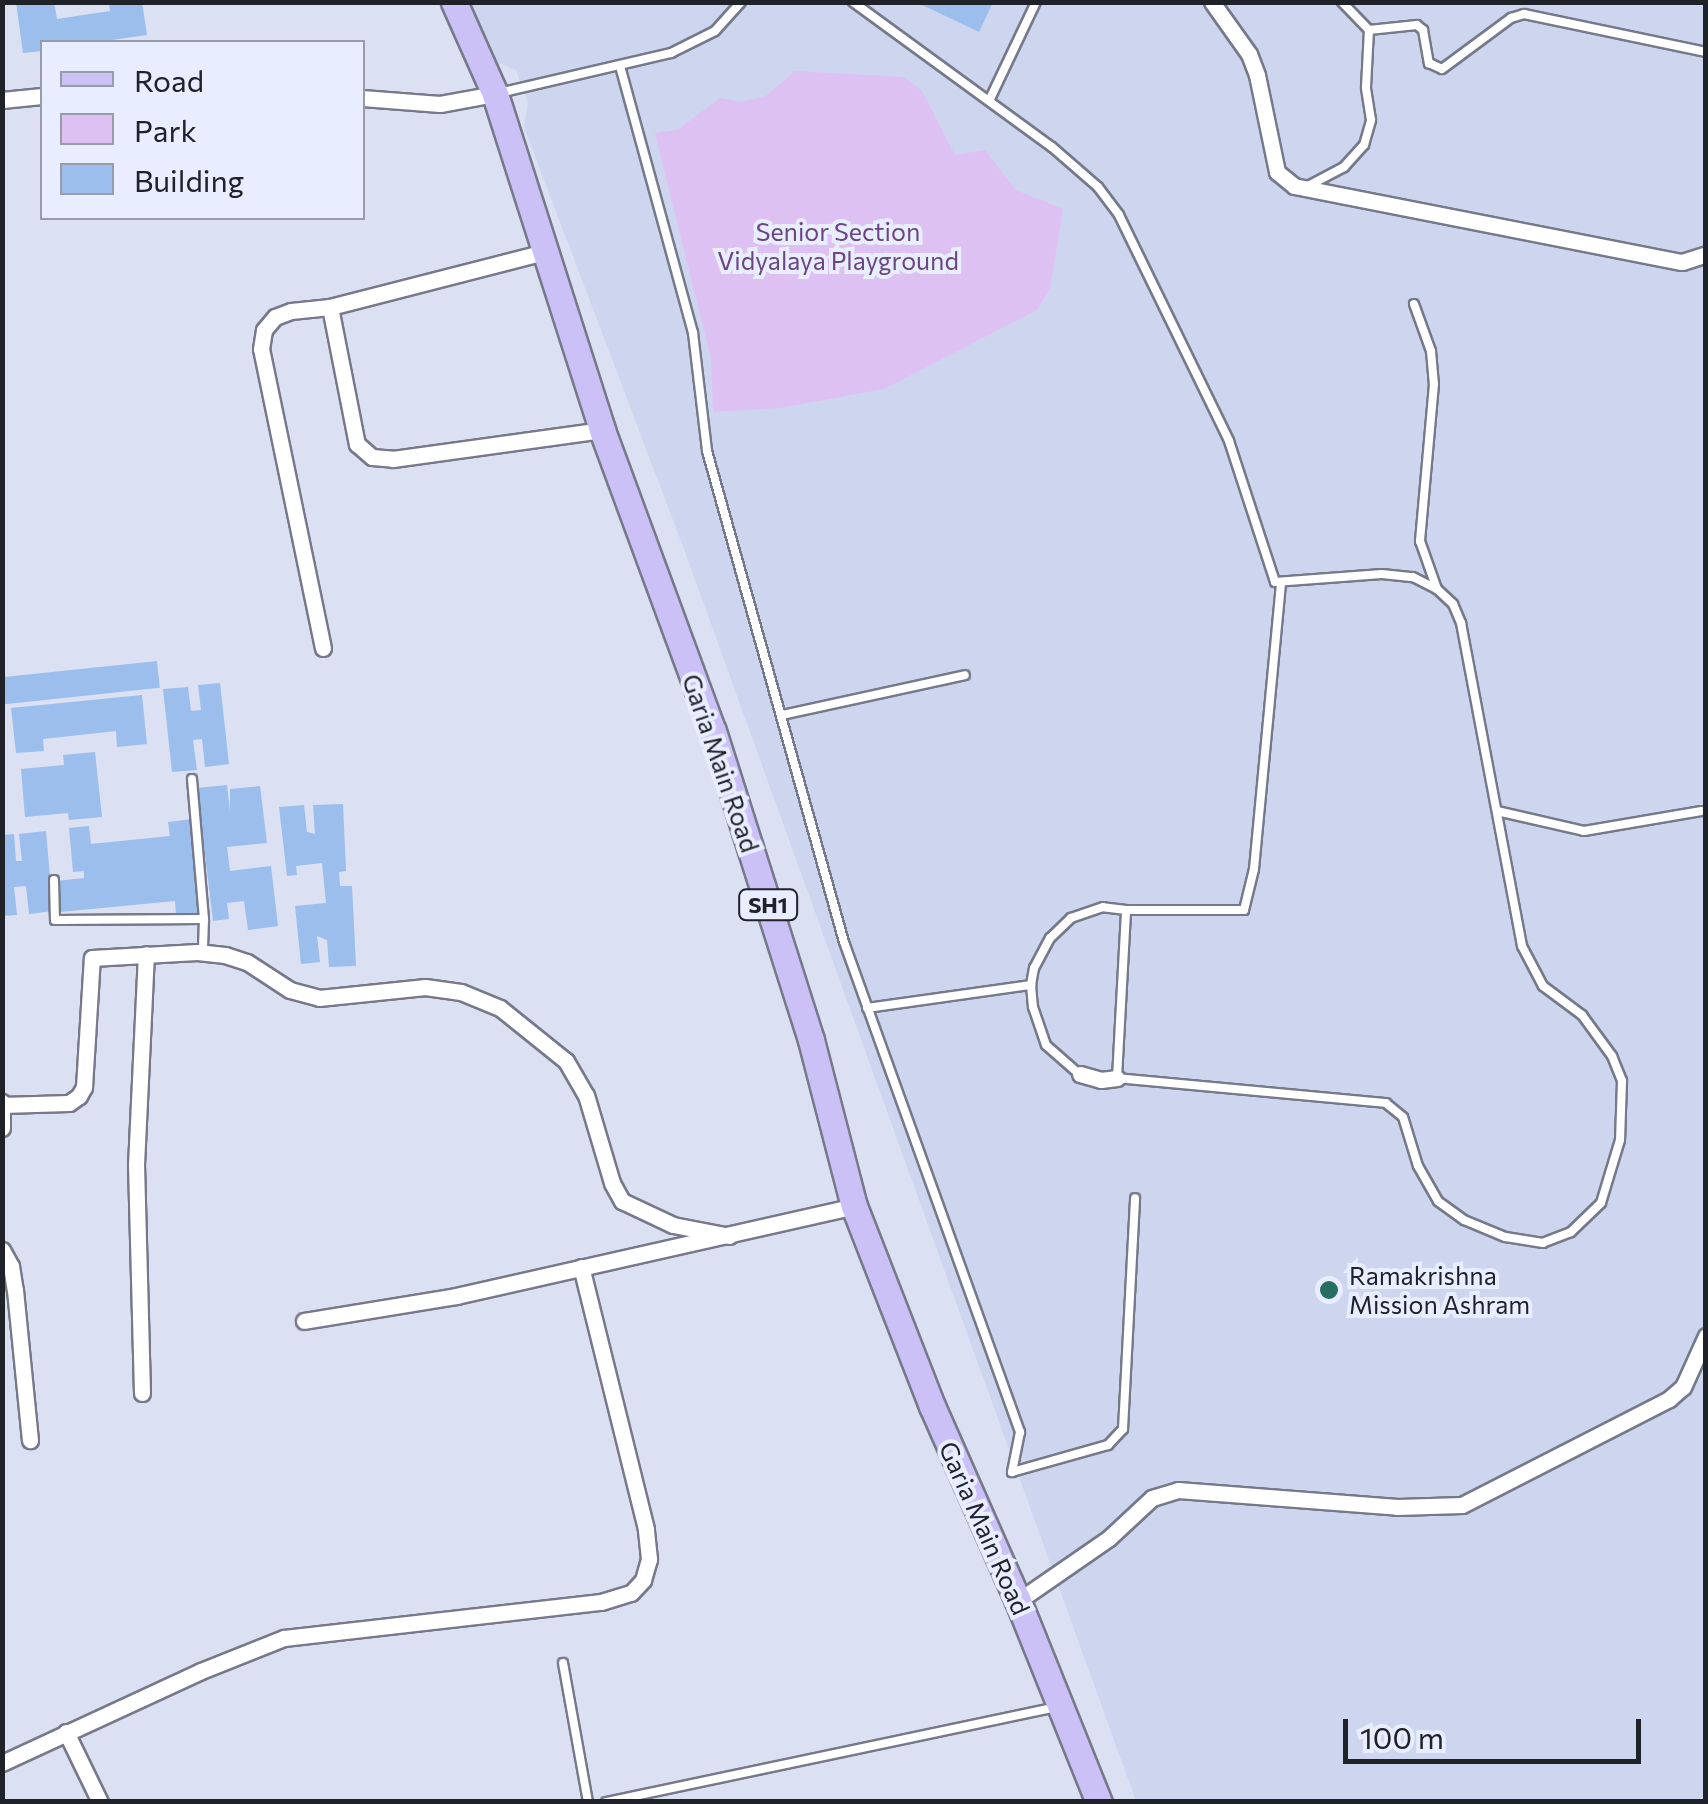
<!DOCTYPE html>
<style>
body{margin:0}
#map{position:relative;width:1708px;height:1804px;overflow:hidden;background:#dbe0f2;font-family:Commissioner,sans-serif}
div>[style]{position:absolute}
.built>*{inset:0;background:#ced5ee}
.green>*{inset:0;background:#dec1f3}
.building>*{inset:0;background:#9bbeec;transform-origin:0 0}
.roads{filter:drop-shadow(2px 0 #757989) drop-shadow(-2px 0 #757989) drop-shadow(0 2px #757989) drop-shadow(0 -2px #757989)}
.lane>*{height:8px;margin:-4px;padding:0 4px;transform-origin:4px;border-radius:4px;background:#fff}
.street>*{height:15px;margin:-7.5px;padding:0 7.5px;transform-origin:7.5px;border-radius:7.5px;background:#fff}
.primary>*{height:25px;margin:-12.5px;padding:0 12.5px;transform-origin:12.5px;border-radius:12.5px;background:#ccc1f7}
.dots>*{width:28px;height:28px;translate:-50% -50%;box-sizing:border-box;border:5px solid #e8edff;border-radius:50%}
span{translate:-50% -50%;white-space:nowrap;text-align:center;line-height:1.15;-webkit-text-stroke:8px #e8edff;paint-order:stroke}
.shield-label span{padding:2px 8px;background:#e8edff;border:2px solid;border-radius:8px;-webkit-text-stroke-width:0}
.shield-label{font-size:22px;color:#202229;font-weight:700}
.park-label{font-size:25px;color:#6a4583}
.street-label{font-size:25px;color:#202229}
.poi-label{font-size:25px;color:#202229}
.left{translate:0 -50%;text-align:left}
.frame{position:absolute;inset:0;border:5px solid #202229;pointer-events:none}
.legend{position:absolute;left:40px;top:40px;width:325px;height:180px;box-sizing:border-box;background:#e8edff;border:2px solid #989ca9;margin:0;padding:12px 18px;list-style:none;font-size:30px;color:#202229}
.legend li{display:flex;align-items:center;gap:20px;height:50px}
.legend b{width:50px;border:2px solid #989ca9}
.scale{position:absolute;left:1343px;top:1719px;width:298px;height:45px;box-sizing:border-box;border:5px solid #202229;border-top:0;padding-left:12px;font-size:30px;line-height:35px;white-space:nowrap;color:#202229;-webkit-text-stroke:8px #e8edff;paint-order:stroke}
</style>
<div id="map">
<div class="built">
<i style="clip-path:polygon(467px 3px,1705px 3px,1705px 1801px,1136px 1801px,684px 549px,524px 127px,528px 102px,516px 70px,489px 59px)"></i>
</div>
<div class="green">
<i style="clip-path:polygon(795px 71px,904px 77px,922px 91px,955px 155px,985px 150px,1016px 190px,1063px 209px,1050px 289px,1037px 310px,884px 389px,780px 408px,713px 412px,711px 359px,655px 133px,677px 130px,720px 98px,741px 102px,766px 96px)"></i>
</div>
<div class="building">
<i style="clip-path:polygon(16px 2px,54px 2px,57px 19px,110px 11px,109px 2px,142px 2px,147px 35px,98px 42px,42px 42px,42px 51px,23px 53px)"></i>
<i style="clip-path:polygon(916px 2px,993px 2px,979px 32px)"></i>
<i style="left:157px;top:661px;width:27px;height:156px;rotate:84deg"></i>
<i style="clip-path:polygon(220px 683px,229px 764px,205px 767px,202px 739px,193px 740px,197px 770px,172px 772px,163px 689px,188px 687px,191px 711px,201px 710px,198px 685px)"></i>
<i style="clip-path:polygon(142px 695px,147px 744px,117px 747px,116px 731px,43px 739px,44px 751px,16px 753px,11px 708px)"></i>
<i style="clip-path:polygon(95px 752px,102px 817px,69px 820px,68px 813px,25px 817px,21px 769px,64px 765px,63px 755px)"></i>
<i style="clip-path:polygon(227px 785px,230px 811px,230px 789px,260px 786px,267px 843px,227px 847px,230px 871px,271px 866px,278px 926px,248px 930px,244px 901px,227px 903px,229px 919px,213px 921px,197px 788px)"></i>
<i style="clip-path:polygon(343px 804px,346px 871px,339px 872px,340px 886px,352px 886px,356px 966px,329px 967px,327px 940px,317px 936px,320px 962px,301px 964px,295px 906px,326px 903px,322px 863px,296px 866px,297px 875px,287px 876px,279px 807px,304px 805px,307px 832px,315px 834px,313px 805px)"></i>
<i style="clip-path:polygon(193px 819px,200px 914px,176px 916px,175px 901px,60px 912px,56px 881px,84px 878px,84px 871px,73px 872px,69px 828px,89px 826px,91px 844px,170px 836px,168px 822px)"></i>
<i style="clip-path:polygon(46px 831px,53px 911px,29px 914px,26px 886px,14px 887px,17px 915px,2px 916px,2px 835px,14px 834px,16px 861px,22px 861px,19px 834px)"></i>
</div>
<div class="roads">
<div class="lane">
<i style="left:853px;top:2px;width:246px;rotate:36.1deg"></i>
<i style="left:1052px;top:147px;width:61px;rotate:41deg"></i>
<i style="left:1098px;top:187px;width:35px;rotate:53deg"></i>
<i style="left:1119px;top:215px;width:251px;rotate:64deg"></i>
<i style="left:1229px;top:441px;width:148px;rotate:71.9deg"></i>
<i style="left:1275px;top:582px;width:107px;rotate:-4.3deg"></i>
<i style="left:1382px;top:574px;width:31px;rotate:6deg"></i>
<i style="left:1413px;top:577px;width:27px;rotate:27deg"></i>
<i style="left:1437px;top:589px;width:22px;rotate:43deg"></i>
<i style="left:1453px;top:604px;width:21px;rotate:67deg"></i>
<i style="left:1461px;top:623px;width:329px;rotate:79.3deg"></i>
<i style="left:1522px;top:946px;width:45px;rotate:62.3deg"></i>
<i style="left:1543px;top:986px;width:49px;rotate:36.6deg"></i>
<i style="left:1582px;top:1015px;width:51px;rotate:53.8deg"></i>
<i style="left:1612px;top:1056px;width:27px;rotate:68deg"></i>
<i style="left:1622px;top:1081px;width:59px;rotate:91.9deg"></i>
<i style="left:1620px;top:1140px;width:66px;rotate:106.8deg"></i>
<i style="left:1601px;top:1203px;width:42px;rotate:136deg"></i>
<i style="left:1571px;top:1232px;width:30px;rotate:159deg"></i>
<i style="left:1543px;top:1243px;width:38px;rotate:-171deg"></i>
<i style="left:1505px;top:1237px;width:44px;rotate:-157.5deg"></i>
<i style="left:1464px;top:1220px;width:32px;rotate:-144deg"></i>
<i style="left:1438px;top:1201px;width:40px;rotate:-119.7deg"></i>
<i style="left:1418px;top:1166px;width:51px;rotate:-107deg"></i>
<i style="left:1403px;top:1117px;width:22px;rotate:-141deg"></i>
<i style="left:1386px;top:1103px;width:270px;rotate:-174.7deg"></i>
<i style="left:1117px;top:1078px;width:168px;rotate:-86.9deg"></i>
<i style="left:1126px;top:910px;width:23px;rotate:-173deg"></i>
<i style="left:1103px;top:907px;width:34px;rotate:161deg"></i>
<i style="left:1071px;top:918px;width:29px;rotate:136deg"></i>
<i style="left:1050px;top:938px;width:34px;rotate:118deg"></i>
<i style="left:1034px;top:968px;width:17px;rotate:100deg"></i>
<i style="left:1031px;top:985px;width:22px;rotate:85deg"></i>
<i style="left:1033px;top:1007px;width:40px;rotate:71.1deg"></i>
<i style="left:1046px;top:1045px;width:44px;rotate:41.3deg"></i>
<i style="left:1369px;top:30px;width:48px;rotate:-5.9deg"></i>
<i style="left:1417px;top:25px;width:8px;rotate:40deg"></i>
<i style="left:1423px;top:30px;width:34px;rotate:80deg"></i>
<i style="left:1429px;top:63px;width:14px;rotate:25deg"></i>
<i style="left:1442px;top:69px;width:86px;rotate:-36.5deg"></i>
<i style="left:1511px;top:18px;width:14px;rotate:-17deg"></i>
<i style="left:1524px;top:14px;width:186px;rotate:11.8deg"></i>
<i style="left:620px;top:66px;width:277px;rotate:74.7deg"></i>
<i style="left:693px;top:333px;width:119px;rotate:83.2deg"></i>
<i style="left:707px;top:451px;width:510px;rotate:74.41deg"></i>
<i style="left:844px;top:942px;width:521px;rotate:70.24deg"></i>
<i style="left:1020px;top:1432px;width:41px;rotate:101.3deg"></i>
<i style="left:1012px;top:1472px;width:100px;rotate:-15.7deg"></i>
<i style="left:1108px;top:1445px;width:22px;rotate:-47deg"></i>
<i style="left:1123px;top:1429px;width:231px;rotate:-87deg"></i>
<i style="left:499px;top:93px;width:177px;rotate:-13.1deg"></i>
<i style="left:671px;top:53px;width:49px;rotate:-26.6deg"></i>
<i style="left:715px;top:31px;width:39px;rotate:-48deg"></i>
<i style="left:989px;top:101px;width:110px;rotate:-64.6deg"></i>
<i style="left:1308px;top:186px;width:41px;rotate:-27.8deg"></i>
<i style="left:1344px;top:167px;width:30px;rotate:-48deg"></i>
<i style="left:1364px;top:145px;width:26px;rotate:-74deg"></i>
<i style="left:1371px;top:120px;width:33px;rotate:-99deg"></i>
<i style="left:1366px;top:87px;width:57px;rotate:-87deg"></i>
<i style="left:1369px;top:30px;width:39px;rotate:-134deg"></i>
<i style="left:1414px;top:304px;width:50px;rotate:70.1deg"></i>
<i style="left:1431px;top:351px;width:33px;rotate:85deg"></i>
<i style="left:1434px;top:384px;width:158px;rotate:95.1deg"></i>
<i style="left:1420px;top:541px;width:51px;rotate:70.5deg"></i>
<i style="left:782px;top:715px;width:187px;rotate:-12.3deg"></i>
<i style="left:192px;top:779px;width:141px;rotate:85.1deg"></i>
<i style="left:1497px;top:811px;width:89px;rotate:12.9deg"></i>
<i style="left:1584px;top:831px;width:119px;rotate:-9.7deg"></i>
<i style="left:54px;top:880px;width:40px;rotate:88.6deg"></i>
<i style="left:55px;top:920px;width:149px;rotate:-0.4deg"></i>
<i style="left:204px;top:919px;width:33px;rotate:92deg"></i>
<i style="left:1126px;top:910px;width:118px"></i>
<i style="left:1244px;top:910px;width:42px;rotate:-76.3deg"></i>
<i style="left:1254px;top:869px;width:285px;rotate:-84.6deg"></i>
<i style="left:867px;top:1008px;width:166px;rotate:-8deg"></i>
<i style="left:563px;top:1663px;width:141px;rotate:79.8deg"></i>
<i style="left:606px;top:1802px;width:461px;rotate:-11.9deg"></i>
</div>
<div class="street">
<i style="left:1212px;top:2px;width:64px;rotate:54.6deg"></i>
<i style="left:1249px;top:54px;width:22px;rotate:69deg"></i>
<i style="left:1257px;top:75px;width:99px;rotate:78.3deg"></i>
<i style="left:1277px;top:172px;width:22px;rotate:39deg"></i>
<i style="left:1294px;top:186px;width:395px;rotate:11.1deg"></i>
<i style="left:1682px;top:262px;width:25px;rotate:-18deg"></i>
<i style="left:362px;top:98px;width:78px;rotate:4.4deg"></i>
<i style="left:440px;top:104px;width:56px;rotate:-10.3deg"></i>
<i style="left:2px;top:100px;width:40px;rotate:-5.7deg"></i>
<i style="left:330px;top:307px;width:140px;rotate:78.9deg"></i>
<i style="left:357px;top:444px;width:20px;rotate:41deg"></i>
<i style="left:372px;top:457px;width:21px;rotate:5deg"></i>
<i style="left:393px;top:459px;width:211px;rotate:-7.9deg"></i>
<i style="left:323px;top:648px;width:305px;rotate:-101.7deg"></i>
<i style="left:261px;top:349px;width:19px;rotate:-81deg"></i>
<i style="left:264px;top:330px;width:17px;rotate:-50deg"></i>
<i style="left:275px;top:317px;width:17px;rotate:-21deg"></i>
<i style="left:291px;top:311px;width:39px;rotate:-6deg"></i>
<i style="left:330px;top:307px;width:221px;rotate:-14.4deg"></i>
<i style="left:1080px;top:1074px;width:22px;rotate:16deg"></i>
<i style="left:1101px;top:1080px;width:16px;rotate:-7deg"></i>
<i style="left:2px;top:1102px;width:26px;rotate:90deg"></i>
<i style="left:2px;top:1105px;width:67px;rotate:-1.7deg"></i>
<i style="left:69px;top:1103px;width:12px;rotate:-35deg"></i>
<i style="left:79px;top:1096px;width:10px;rotate:-61deg"></i>
<i style="left:84px;top:1087px;width:129px;rotate:-86.5deg"></i>
<i style="left:92px;top:958px;width:105px;rotate:-3.3deg"></i>
<i style="left:197px;top:952px;width:28px;rotate:6deg"></i>
<i style="left:225px;top:955px;width:23px;rotate:18deg"></i>
<i style="left:247px;top:962px;width:51px;rotate:33.1deg"></i>
<i style="left:290px;top:990px;width:30px;rotate:15deg"></i>
<i style="left:319px;top:998px;width:107px;rotate:-5.9deg"></i>
<i style="left:425px;top:987px;width:36px;rotate:8deg"></i>
<i style="left:461px;top:992px;width:42px;rotate:22.3deg"></i>
<i style="left:500px;top:1008px;width:85px;rotate:38.8deg"></i>
<i style="left:566px;top:1061px;width:39px;rotate:60deg"></i>
<i style="left:586px;top:1095px;width:92px;rotate:73.5deg"></i>
<i style="left:612px;top:1183px;width:21px;rotate:61deg"></i>
<i style="left:622px;top:1201px;width:56px;rotate:25.2deg"></i>
<i style="left:673px;top:1225px;width:57px;rotate:11.1deg"></i>
<i style="left:2px;top:1250px;width:18px;rotate:61deg"></i>
<i style="left:11px;top:1266px;width:24px;rotate:81deg"></i>
<i style="left:15px;top:1290px;width:151px;rotate:84.3deg"></i>
<i style="left:304px;top:1321px;width:154px;rotate:-9.3deg"></i>
<i style="left:456px;top:1296px;width:408px;rotate:-12.7deg"></i>
<i style="left:142px;top:1393px;width:228px;rotate:-91.5deg"></i>
<i style="left:136px;top:1165px;width:211px;rotate:-87.3deg"></i>
<i style="left:1018px;top:1601px;width:111px;rotate:-34.7deg"></i>
<i style="left:1109px;top:1538px;width:59px;rotate:-42.9deg"></i>
<i style="left:1152px;top:1498px;width:27px;rotate:-17deg"></i>
<i style="left:1178px;top:1490px;width:220px;rotate:4.4deg"></i>
<i style="left:1397px;top:1507px;width:65px;rotate:-1.8deg"></i>
<i style="left:1462px;top:1505px;width:233px;rotate:-27.1deg"></i>
<i style="left:1669px;top:1399px;width:18px;rotate:-41deg"></i>
<i style="left:1683px;top:1387px;width:56px;rotate:-65.7deg"></i>
<i style="left:66px;top:1732px;width:78px;rotate:64.1deg"></i>
<i style="left:2px;top:1763px;width:219px;rotate:-24.8deg"></i>
<i style="left:201px;top:1671px;width:89px;rotate:-21.7deg"></i>
<i style="left:284px;top:1638px;width:319px;rotate:-6.5deg"></i>
<i style="left:601px;top:1602px;width:31px;rotate:-17deg"></i>
<i style="left:631px;top:1593px;width:18px;rotate:-47deg"></i>
<i style="left:643px;top:1580px;width:22px;rotate:-74deg"></i>
<i style="left:649px;top:1559px;width:30px;rotate:-96deg"></i>
<i style="left:646px;top:1529px;width:270px;rotate:-103.9deg"></i>
</div>
<div class="primary">
<i style="left:454px;top:2px;width:101px;rotate:66deg"></i>
<i style="left:495px;top:94px;width:353px;rotate:72.3deg"></i>
<i style="left:602px;top:430px;width:321px;rotate:69.8deg"></i>
<i style="left:713px;top:731px;width:324px;rotate:72.4deg"></i>
<i style="left:811px;top:1040px;width:171px;rotate:75.5deg"></i>
<i style="left:854px;top:1206px;width:215px;rotate:68.7deg"></i>
<i style="left:932px;top:1406px;width:213px;rotate:66.2deg"></i>
<i style="left:1018px;top:1601px;width:217px;rotate:68.1deg"></i>
</div>
</div>
<div class="dots">
<i style="left:1329px;top:1290px;background:#276d61"></i>
</div>
<div class="shield-label">
<span style="left:768px;top:905px">SH1</span>
</div>
<div class="park-label">
<span style="left:838px;top:246px">Senior Section<br>Vidyalaya Playground</span>
</div>
<div class="street-label">
<span style="left:721px;top:763px;rotate:71deg">Garia Main Road</span>
<span style="left:985px;top:1528px;rotate:66deg">Garia Main Road</span>
</div>
<div class="poi-label">
<span class="left" style="left:1349px;top:1290px">Ramakrishna<br>Mission Ashram</span>
</div>
<div class="frame"></div>
<ul class="legend">
<li><b style="height:12px;background:#ccc1f7"></b>Road</li>
<li><b style="height:28px;background:#dec1f3"></b>Park</li>
<li><b style="height:28px;background:#9bbeec"></b>Building</li>
</ul>
<div class="scale">100 m</div>
</div>
